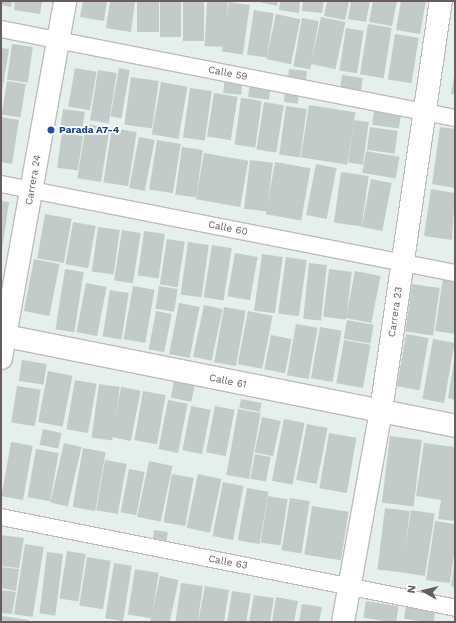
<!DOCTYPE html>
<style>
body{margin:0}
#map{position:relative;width:456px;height:623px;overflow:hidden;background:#e5f0ed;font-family:"Work Sans",sans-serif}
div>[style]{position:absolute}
.building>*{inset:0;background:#c2cbc7;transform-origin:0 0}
.roads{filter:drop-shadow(1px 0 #c2b9bd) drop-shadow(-1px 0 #c2b9bd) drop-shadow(0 1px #c2b9bd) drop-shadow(0 -1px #c2b9bd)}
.street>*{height:16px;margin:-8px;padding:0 8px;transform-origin:8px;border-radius:8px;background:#fff}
.secondary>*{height:22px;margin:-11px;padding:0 11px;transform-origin:11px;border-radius:11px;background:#fff}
.dots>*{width:11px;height:11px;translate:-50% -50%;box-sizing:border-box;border:2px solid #fff;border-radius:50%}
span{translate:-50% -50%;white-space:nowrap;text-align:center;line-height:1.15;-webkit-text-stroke:3.5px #fff;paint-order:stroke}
.street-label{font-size:10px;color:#675c62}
.transit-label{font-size:10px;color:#164399;font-weight:700}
.left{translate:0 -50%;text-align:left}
.frame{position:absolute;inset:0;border:2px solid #675c62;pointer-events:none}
.north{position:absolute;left:404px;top:571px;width:40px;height:40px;-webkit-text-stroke:3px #fff;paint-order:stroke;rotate:278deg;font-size:11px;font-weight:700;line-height:16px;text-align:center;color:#675c62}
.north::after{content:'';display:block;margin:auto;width:14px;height:18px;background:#675c62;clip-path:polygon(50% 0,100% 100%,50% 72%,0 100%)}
</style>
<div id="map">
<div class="building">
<i style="clip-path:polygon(1px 1px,12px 1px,11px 7px,1px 5px)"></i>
<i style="clip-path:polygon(15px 1px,42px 1px,40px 14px,14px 10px)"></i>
<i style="clip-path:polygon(83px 1px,107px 1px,104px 21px,80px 17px)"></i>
<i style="clip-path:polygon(110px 1px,135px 1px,131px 32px,106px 28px)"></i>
<i style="left:137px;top:1px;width:22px;height:31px"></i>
<i style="left:160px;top:1px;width:21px;height:36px"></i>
<i style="left:183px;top:1px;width:21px;height:40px"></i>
<i style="left:207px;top:1px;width:21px;height:45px;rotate:3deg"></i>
<i style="clip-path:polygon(255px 1px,278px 1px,277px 6px)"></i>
<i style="clip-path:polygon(280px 1px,300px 1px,299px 13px,279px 10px)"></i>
<i style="clip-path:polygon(303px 1px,324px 1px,322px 13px,302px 11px)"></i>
<i style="clip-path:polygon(327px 1px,349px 1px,345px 20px,324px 16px)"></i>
<i style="clip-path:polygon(351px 1px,370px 1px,366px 22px,348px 19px)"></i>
<i style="clip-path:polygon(373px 1px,397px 1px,392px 26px,369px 22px)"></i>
<i style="clip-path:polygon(401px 1px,426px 1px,420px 34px,396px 30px)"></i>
<i style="left:229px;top:2px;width:21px;height:50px;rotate:8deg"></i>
<i style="left:254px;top:10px;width:20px;height:45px;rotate:9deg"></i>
<i style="left:276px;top:14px;width:25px;height:46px;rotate:12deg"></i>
<i style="left:321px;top:17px;width:25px;height:48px;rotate:12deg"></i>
<i style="left:302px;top:18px;width:17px;height:49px;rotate:10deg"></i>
<i style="left:368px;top:24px;width:24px;height:51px;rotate:9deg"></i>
<i style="left:346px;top:28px;width:18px;height:43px;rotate:9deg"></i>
<i style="left:395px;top:34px;width:24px;height:46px;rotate:9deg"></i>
<i style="left:12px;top:44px;width:21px;height:36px;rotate:8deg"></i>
<i style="clip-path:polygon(1px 48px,9px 49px,2px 92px,1px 92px)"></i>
<i style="left:75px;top:68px;width:22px;height:39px;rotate:10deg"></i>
<i style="left:119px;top:68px;width:11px;height:49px;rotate:10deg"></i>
<i style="left:289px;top:69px;width:18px;height:13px;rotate:6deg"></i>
<i style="left:98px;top:70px;width:19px;height:51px;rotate:9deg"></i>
<i style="left:342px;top:75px;width:21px;height:16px;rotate:8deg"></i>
<i style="left:225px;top:76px;width:18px;height:17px;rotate:6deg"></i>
<i style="clip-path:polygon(454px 76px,455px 76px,455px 94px,451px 94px)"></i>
<i style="left:131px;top:77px;width:28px;height:48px;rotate:8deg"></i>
<i style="left:7px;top:81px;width:19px;height:34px;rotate:9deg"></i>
<i style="left:161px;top:82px;width:27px;height:53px;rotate:10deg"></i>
<i style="left:250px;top:83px;width:21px;height:14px;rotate:8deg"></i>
<i style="left:286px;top:86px;width:14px;height:16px;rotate:8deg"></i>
<i style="left:190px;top:88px;width:22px;height:50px;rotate:8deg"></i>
<i style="left:214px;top:93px;width:24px;height:44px;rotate:9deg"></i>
<i style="left:241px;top:98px;width:21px;height:47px;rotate:8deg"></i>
<i style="left:264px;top:102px;width:20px;height:48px;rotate:9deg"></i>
<i style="left:309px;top:105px;width:47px;height:53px;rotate:9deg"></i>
<i style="left:375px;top:105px;width:27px;height:20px;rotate:8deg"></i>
<i style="left:286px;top:106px;width:21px;height:49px;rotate:8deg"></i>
<i style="left:63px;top:109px;width:22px;height:21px;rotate:8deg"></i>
<i style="clip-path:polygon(1px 117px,19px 120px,12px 164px,1px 162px)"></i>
<i style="left:354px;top:120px;width:15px;height:43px;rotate:8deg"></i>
<i style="left:86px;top:124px;width:24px;height:55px;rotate:9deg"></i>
<i style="left:370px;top:127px;width:28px;height:23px;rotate:8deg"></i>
<i style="clip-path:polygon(440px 127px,455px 129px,455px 188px,432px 184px)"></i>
<i style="left:112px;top:128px;width:25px;height:55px;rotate:9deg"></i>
<i style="left:62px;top:133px;width:21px;height:35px;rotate:8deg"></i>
<i style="left:139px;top:137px;width:16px;height:52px;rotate:11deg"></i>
<i style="left:157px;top:140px;width:24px;height:50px;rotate:9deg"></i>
<i style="left:182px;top:147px;width:21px;height:48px;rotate:8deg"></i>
<i style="left:366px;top:151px;width:34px;height:22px;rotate:10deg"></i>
<i style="left:204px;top:153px;width:45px;height:47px;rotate:10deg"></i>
<i style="left:250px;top:160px;width:23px;height:49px;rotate:7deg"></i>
<i style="left:275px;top:162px;width:36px;height:53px;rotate:10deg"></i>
<i style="left:316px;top:164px;width:21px;height:52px;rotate:11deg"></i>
<i style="left:341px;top:172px;width:28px;height:51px;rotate:8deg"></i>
<i style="left:371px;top:179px;width:21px;height:49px;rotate:11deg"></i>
<i style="clip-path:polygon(431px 189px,455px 193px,452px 240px,424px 236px)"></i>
<i style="clip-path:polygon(1px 201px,9px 202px,2px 250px,1px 250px)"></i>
<i style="left:45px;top:214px;width:27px;height:45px;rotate:10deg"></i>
<i style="left:73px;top:222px;width:23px;height:43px;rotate:10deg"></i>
<i style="left:98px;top:227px;width:22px;height:45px;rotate:8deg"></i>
<i style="left:122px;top:230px;width:19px;height:51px;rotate:9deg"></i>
<i style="left:144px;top:231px;width:21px;height:45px;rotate:8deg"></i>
<i style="left:167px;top:239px;width:18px;height:46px;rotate:9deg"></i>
<i style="left:188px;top:242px;width:21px;height:53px;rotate:8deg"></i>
<i style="left:212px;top:245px;width:20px;height:53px;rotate:9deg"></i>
<i style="left:235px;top:253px;width:23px;height:44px;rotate:10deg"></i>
<i style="left:262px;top:254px;width:21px;height:57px;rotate:8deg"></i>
<i style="left:286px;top:257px;width:21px;height:57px;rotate:8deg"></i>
<i style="left:34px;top:259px;width:26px;height:53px;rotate:11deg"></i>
<i style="left:309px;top:263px;width:18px;height:56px;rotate:6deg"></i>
<i style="left:65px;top:269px;width:19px;height:61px;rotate:9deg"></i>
<i style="left:329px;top:269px;width:23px;height:48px;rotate:7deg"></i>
<i style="left:355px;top:271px;width:26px;height:48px;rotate:11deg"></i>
<i style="clip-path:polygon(443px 278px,455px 280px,455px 334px,435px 331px)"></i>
<i style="left:86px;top:283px;width:21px;height:50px;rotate:11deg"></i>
<i style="left:412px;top:284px;width:28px;height:48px;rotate:8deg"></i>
<i style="left:133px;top:286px;width:22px;height:54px;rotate:10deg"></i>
<i style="left:159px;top:286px;width:19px;height:23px;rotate:9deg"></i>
<i style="left:110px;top:290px;width:19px;height:47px;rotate:9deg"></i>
<i style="left:179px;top:303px;width:21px;height:52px;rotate:11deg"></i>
<i style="left:204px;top:305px;width:19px;height:53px;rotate:12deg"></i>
<i style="left:224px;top:307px;width:22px;height:56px;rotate:10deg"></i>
<i style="left:156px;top:311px;width:16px;height:39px;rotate:11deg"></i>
<i style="left:248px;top:311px;width:25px;height:54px;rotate:11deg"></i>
<i style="left:347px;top:320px;width:27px;height:19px;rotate:10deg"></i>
<i style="left:296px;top:324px;width:22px;height:52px;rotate:10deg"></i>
<i style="left:320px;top:327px;width:22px;height:52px;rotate:10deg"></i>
<i style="left:406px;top:334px;width:23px;height:53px;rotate:10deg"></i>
<i style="left:271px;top:335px;width:21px;height:35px;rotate:11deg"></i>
<i style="left:433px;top:339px;width:22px;height:61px;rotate:10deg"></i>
<i style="left:344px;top:340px;width:27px;height:44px;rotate:10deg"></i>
<i style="left:22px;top:360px;width:25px;height:21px;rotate:9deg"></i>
<i style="clip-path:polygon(454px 361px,455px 361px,455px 400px,448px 398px)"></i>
<i style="left:48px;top:371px;width:25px;height:52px;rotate:11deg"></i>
<i style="left:75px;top:380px;width:22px;height:50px;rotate:10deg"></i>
<i style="left:174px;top:381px;width:21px;height:17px;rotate:11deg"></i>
<i style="left:99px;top:384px;width:21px;height:54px;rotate:8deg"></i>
<i style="left:17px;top:386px;width:24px;height:37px;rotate:9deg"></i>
<i style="left:121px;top:387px;width:20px;height:51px;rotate:11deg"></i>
<i style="left:143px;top:391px;width:23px;height:50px;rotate:10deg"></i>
<i style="left:241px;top:399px;width:21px;height:9px;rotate:11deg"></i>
<i style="left:168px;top:400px;width:20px;height:50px;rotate:11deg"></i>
<i style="left:191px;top:406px;width:20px;height:45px;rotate:11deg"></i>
<i style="left:215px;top:406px;width:20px;height:47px;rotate:11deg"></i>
<i style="left:238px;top:409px;width:23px;height:67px;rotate:10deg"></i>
<i style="left:262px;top:417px;width:19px;height:36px;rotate:12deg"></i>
<i style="left:284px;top:419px;width:21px;height:63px;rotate:11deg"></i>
<i style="left:307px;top:424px;width:21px;height:57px;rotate:11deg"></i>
<i style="left:43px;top:429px;width:19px;height:16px;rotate:12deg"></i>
<i style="left:329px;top:433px;width:28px;height:56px;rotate:10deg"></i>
<i style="left:390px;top:436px;width:32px;height:67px;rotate:7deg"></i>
<i style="left:11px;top:442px;width:22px;height:55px;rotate:10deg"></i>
<i style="left:64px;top:443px;width:18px;height:61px;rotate:13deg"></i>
<i style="clip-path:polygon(424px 443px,455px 447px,455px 521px,438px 519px,441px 500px,416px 496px)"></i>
<i style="left:83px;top:448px;width:23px;height:60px;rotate:10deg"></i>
<i style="left:36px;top:449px;width:23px;height:49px;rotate:10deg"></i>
<i style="left:255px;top:454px;width:16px;height:25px;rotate:11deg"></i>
<i style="left:105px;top:460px;width:22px;height:51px;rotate:10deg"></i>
<i style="left:149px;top:461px;width:24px;height:57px;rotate:12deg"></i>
<i style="left:129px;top:469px;width:16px;height:44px;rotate:11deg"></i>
<i style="left:172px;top:474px;width:22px;height:49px;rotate:10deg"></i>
<i style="left:198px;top:474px;width:24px;height:55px;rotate:12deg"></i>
<i style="left:223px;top:482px;width:21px;height:55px;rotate:11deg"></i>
<i style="left:247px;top:488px;width:22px;height:53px;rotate:10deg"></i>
<i style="left:268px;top:496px;width:20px;height:47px;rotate:9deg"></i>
<i style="left:290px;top:498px;width:20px;height:53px;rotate:9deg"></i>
<i style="left:312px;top:506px;width:37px;height:49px;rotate:9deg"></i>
<i style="left:385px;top:508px;width:25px;height:62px;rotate:7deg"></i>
<i style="left:411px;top:510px;width:24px;height:63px;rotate:9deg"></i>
<i style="clip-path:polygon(435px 521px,455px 524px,455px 548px,450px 583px,426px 580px)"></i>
<i style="left:154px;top:530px;width:14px;height:12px;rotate:8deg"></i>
<i style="clip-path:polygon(1px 535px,24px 538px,19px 568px,1px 566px)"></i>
<i style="left:25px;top:544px;width:19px;height:71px;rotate:9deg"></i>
<i style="left:67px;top:551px;width:19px;height:48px;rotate:9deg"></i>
<i style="left:47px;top:552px;width:16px;height:62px;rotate:7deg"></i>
<i style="left:87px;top:557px;width:24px;height:49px;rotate:9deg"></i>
<i style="left:114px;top:563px;width:18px;height:56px;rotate:9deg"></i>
<i style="clip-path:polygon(454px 565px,455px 565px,455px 587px,451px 586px)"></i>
<i style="clip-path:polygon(1px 567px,19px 569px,16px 591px,1px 588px)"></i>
<i style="left:135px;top:569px;width:24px;height:46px;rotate:9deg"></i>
<i style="left:160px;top:576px;width:19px;height:47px;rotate:12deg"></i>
<i style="left:181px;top:583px;width:22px;height:40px;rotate:8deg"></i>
<i style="clip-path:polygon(205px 586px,229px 590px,224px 622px,198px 622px)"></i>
<i style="clip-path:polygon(1px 590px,16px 592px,12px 614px,1px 613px)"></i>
<i style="left:232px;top:591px;width:19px;height:31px;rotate:9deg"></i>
<i style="clip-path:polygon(254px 595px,274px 598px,270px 622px,249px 622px)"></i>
<i style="clip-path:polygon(276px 597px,298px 601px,294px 622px,272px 622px)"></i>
<i style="left:366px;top:601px;width:33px;height:17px;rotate:9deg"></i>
<i style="clip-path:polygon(302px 604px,322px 607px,319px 622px,299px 622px)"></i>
<i style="left:406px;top:605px;width:30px;height:14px;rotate:8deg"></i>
<i style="clip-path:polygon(1px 616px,29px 620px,29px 622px,1px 622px)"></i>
</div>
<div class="roads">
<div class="street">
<i style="left:1px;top:29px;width:463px;rotate:11.1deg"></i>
<i style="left:1px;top:184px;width:463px;rotate:11.1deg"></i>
<i style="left:1px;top:517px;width:463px;rotate:11.3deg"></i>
</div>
<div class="secondary">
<i style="left:1px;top:335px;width:463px;rotate:11.3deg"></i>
<i style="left:1px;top:358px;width:363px;rotate:-79.8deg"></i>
<i style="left:343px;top:622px;width:214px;rotate:-79.8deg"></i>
<i style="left:381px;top:411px;width:414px;rotate:-81.7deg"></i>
</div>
</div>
<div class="dots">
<i style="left:51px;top:130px;background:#1a4fb4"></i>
</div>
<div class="street-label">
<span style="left:228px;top:73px;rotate:11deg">Calle 59</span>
<span style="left:33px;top:180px;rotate:-80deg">Carrera 24</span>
<span style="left:228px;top:228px;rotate:11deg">Calle 60</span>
<span style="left:395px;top:312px;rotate:-82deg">Carrera 23</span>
<span style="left:228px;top:381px;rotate:11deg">Calle 61</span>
<span style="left:228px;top:562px;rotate:11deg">Calle 63</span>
</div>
<div class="transit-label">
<span class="left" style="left:59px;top:130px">Parada A7-4</span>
</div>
<div class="frame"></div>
<div class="north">N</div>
</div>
